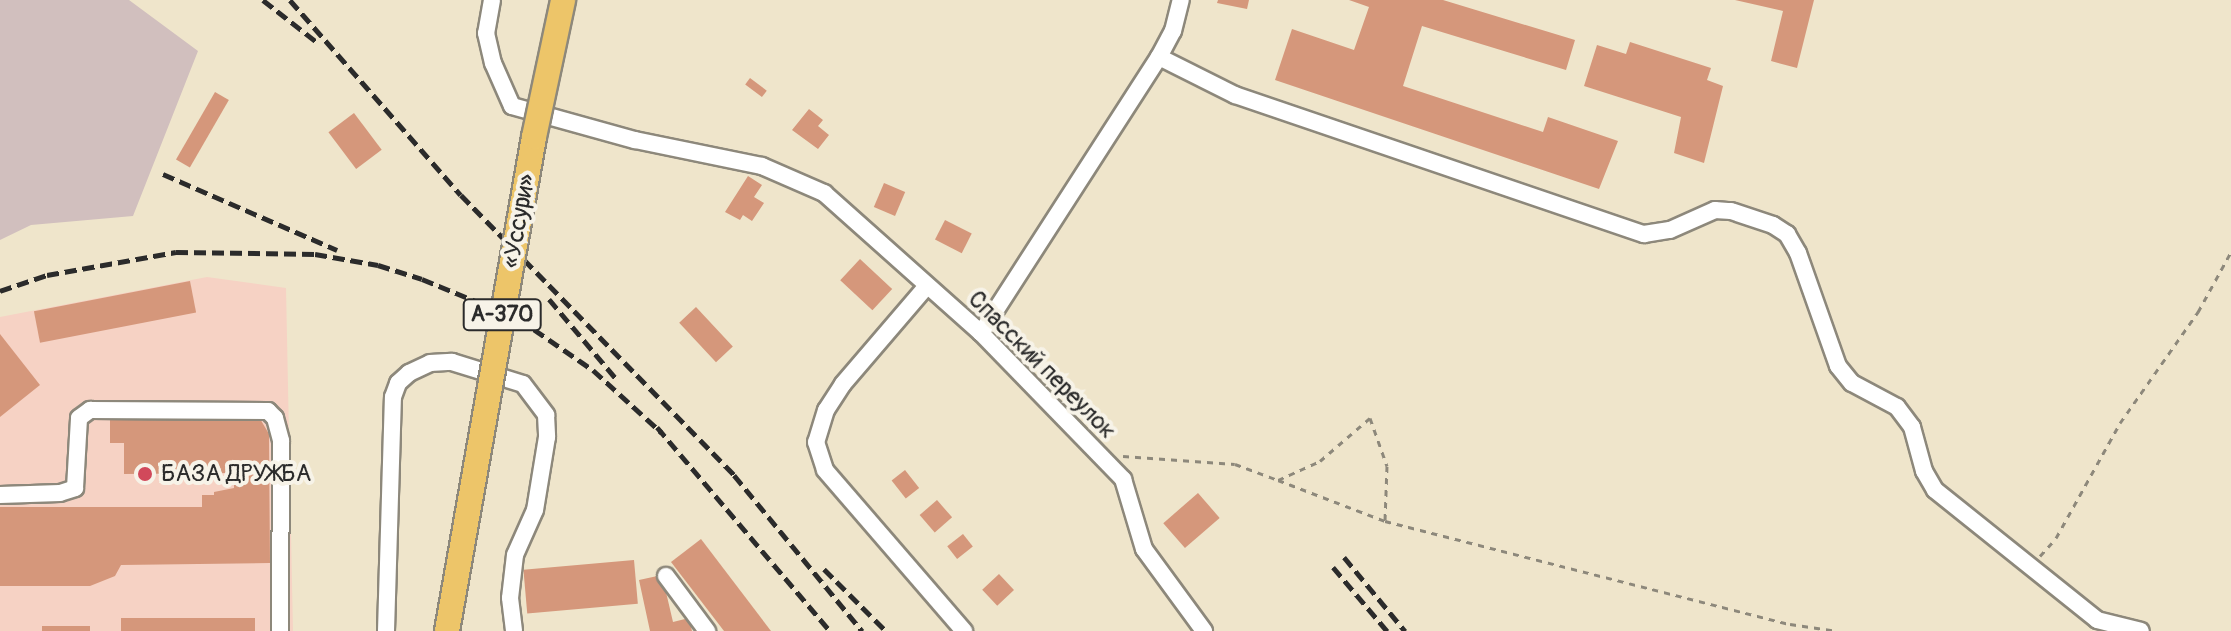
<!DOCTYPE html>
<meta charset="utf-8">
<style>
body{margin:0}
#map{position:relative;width:2231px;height:631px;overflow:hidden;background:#efe5cb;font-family:Pangolin,sans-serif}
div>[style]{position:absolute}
.built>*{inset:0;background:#f6d2c4}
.industrial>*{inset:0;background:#d1bfbe}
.building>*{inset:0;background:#d5977b;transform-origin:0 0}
.path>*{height:3px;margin-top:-1.5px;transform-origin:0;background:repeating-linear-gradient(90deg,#8d887b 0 6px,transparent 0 12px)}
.roads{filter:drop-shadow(2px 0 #8d887b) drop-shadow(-2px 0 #8d887b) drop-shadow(0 2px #8d887b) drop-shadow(0 -2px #8d887b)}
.minor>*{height:16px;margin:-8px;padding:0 8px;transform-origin:8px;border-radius:8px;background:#fff}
.rail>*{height:5px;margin-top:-2.5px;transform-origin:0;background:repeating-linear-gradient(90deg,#2b2b2b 0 12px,transparent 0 18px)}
.bridges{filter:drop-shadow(2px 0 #8d887b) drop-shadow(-2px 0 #8d887b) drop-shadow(0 2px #8d887b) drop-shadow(0 -2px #8d887b)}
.highway-bridge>*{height:24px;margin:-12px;padding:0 12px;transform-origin:12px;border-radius:12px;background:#edc569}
.dots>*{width:22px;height:22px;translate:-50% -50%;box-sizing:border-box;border:4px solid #f7f3e8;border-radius:50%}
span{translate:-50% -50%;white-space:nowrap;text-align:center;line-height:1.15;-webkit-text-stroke:8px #f7f3e8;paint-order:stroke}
.shield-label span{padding:2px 6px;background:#f7f3e8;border:2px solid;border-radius:6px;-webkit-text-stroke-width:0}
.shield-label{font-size:22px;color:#2b2b2b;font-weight:700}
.street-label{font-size:24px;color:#2b2b2b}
.poi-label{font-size:24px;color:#2b2b2b}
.left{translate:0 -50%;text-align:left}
</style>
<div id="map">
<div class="built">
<i style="clip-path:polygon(207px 277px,286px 288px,293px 631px,0 631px,0 317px)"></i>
</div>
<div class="industrial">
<i style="clip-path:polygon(0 0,129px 0,198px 51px,133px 216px,31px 225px,0 240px)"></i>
</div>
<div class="building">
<i style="clip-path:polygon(1218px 0,1249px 0,1247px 9px,1217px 3px)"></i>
<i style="clip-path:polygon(1349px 0,1443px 0,1575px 40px,1566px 70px,1422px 26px,1403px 86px,1543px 132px,1548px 117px,1618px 141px,1599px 189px,1275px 80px,1292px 29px,1354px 50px,1369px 7px)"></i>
<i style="clip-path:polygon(1735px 0,1814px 0,1797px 68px,1771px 61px,1783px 11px)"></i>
<i style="clip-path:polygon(1630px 42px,1711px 68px,1707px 80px,1723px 86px,1704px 163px,1674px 153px,1681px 117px,1584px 86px,1597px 45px,1626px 54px)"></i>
<i style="left:750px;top:78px;width:21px;height:8px;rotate:37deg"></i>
<i style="left:215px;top:92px;width:16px;height:78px;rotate:30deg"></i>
<i style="clip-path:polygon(809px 109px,823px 120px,818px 126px,829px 135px,818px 149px,792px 130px)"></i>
<i style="left:354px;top:113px;width:46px;height:32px;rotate:53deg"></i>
<i style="clip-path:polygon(748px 176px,762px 185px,754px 197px,764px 203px,752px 221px,743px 215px,740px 220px,725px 212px)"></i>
<i style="left:884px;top:183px;width:23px;height:26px;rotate:23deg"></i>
<i style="left:945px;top:220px;width:30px;height:22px;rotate:27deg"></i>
<i style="left:860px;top:259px;width:44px;height:29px;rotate:43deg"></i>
<i style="left:190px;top:281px;width:32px;height:159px;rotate:79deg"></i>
<i style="left:696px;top:307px;width:54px;height:23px;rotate:47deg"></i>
<i style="clip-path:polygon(0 334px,40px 385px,0 417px)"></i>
<i style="clip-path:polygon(259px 417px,269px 434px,270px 563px,121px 565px,115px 576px,90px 586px,0 586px,0 507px,202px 507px,202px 495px,214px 495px,214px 492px,234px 488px,234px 473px,124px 474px,124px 443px,110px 443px,110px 418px)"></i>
<i style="left:905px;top:470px;width:23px;height:17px;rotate:52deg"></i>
<i style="left:1198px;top:493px;width:33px;height:46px;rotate:49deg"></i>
<i style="left:937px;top:500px;width:23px;height:23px;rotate:49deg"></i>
<i style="left:963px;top:534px;width:16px;height:20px;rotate:52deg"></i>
<i style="clip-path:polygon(701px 539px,771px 631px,724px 631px,671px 562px)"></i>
<i style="left:634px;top:560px;width:44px;height:111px;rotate:85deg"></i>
<i style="left:999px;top:574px;width:22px;height:23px;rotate:47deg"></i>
<i style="clip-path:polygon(662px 575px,673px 622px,689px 618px,692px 631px,650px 631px,639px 580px)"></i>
<i style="left:121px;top:618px;width:134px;height:13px"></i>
<i style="left:42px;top:626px;width:48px;height:5px"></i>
</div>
<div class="path">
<i style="left:1123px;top:456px;width:112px;rotate:4.1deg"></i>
<i style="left:1235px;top:464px;width:46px;rotate:20.4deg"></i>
<i style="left:1278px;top:480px;width:46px;rotate:-24.3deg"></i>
<i style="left:1320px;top:461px;width:66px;rotate:-40.7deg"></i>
<i style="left:1370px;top:418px;width:51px;rotate:70.5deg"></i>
<i style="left:1387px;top:466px;width:55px;rotate:92.1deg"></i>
<i style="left:1278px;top:480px;width:115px;rotate:21deg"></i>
<i style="left:1385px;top:521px;width:418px;rotate:14.3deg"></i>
<i style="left:1790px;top:624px;width:48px;rotate:8.5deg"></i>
<i style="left:2040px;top:556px;width:24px;rotate:-48deg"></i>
<i style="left:2056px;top:538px;width:132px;rotate:-60.9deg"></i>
<i style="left:2120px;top:423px;width:136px;rotate:-54.9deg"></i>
<i style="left:2198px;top:312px;width:68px;rotate:-61.2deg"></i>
</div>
<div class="roads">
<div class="minor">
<i style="left:492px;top:0;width:34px;rotate:100deg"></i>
<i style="left:486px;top:33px;width:31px;rotate:77deg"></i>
<i style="left:493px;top:63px;width:47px;rotate:66.2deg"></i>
<i style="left:512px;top:106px;width:128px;rotate:15.5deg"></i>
<i style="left:635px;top:140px;width:130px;rotate:11.6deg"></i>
<i style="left:762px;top:166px;width:68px;rotate:23.5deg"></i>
<i style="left:824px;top:193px;width:210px;rotate:41.7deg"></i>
<i style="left:981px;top:333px;width:204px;rotate:45.8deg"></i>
<i style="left:1123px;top:479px;width:73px;rotate:73.3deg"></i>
<i style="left:1144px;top:549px;width:102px;rotate:53.8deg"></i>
<i style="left:1159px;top:57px;width:85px;rotate:26.6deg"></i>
<i style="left:1235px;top:95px;width:432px;rotate:18.8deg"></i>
<i style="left:1644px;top:234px;width:26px;rotate:-9deg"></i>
<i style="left:1670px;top:230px;width:49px;rotate:-24deg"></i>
<i style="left:1715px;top:210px;width:16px;rotate:4deg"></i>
<i style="left:1731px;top:211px;width:44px;rotate:18.4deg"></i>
<i style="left:1773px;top:225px;width:17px;rotate:33deg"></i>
<i style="left:1787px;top:234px;width:22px;rotate:60deg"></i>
<i style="left:1798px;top:253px;width:120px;rotate:70.5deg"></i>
<i style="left:1838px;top:366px;width:22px;rotate:51deg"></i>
<i style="left:1852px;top:383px;width:51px;rotate:28.1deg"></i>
<i style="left:1897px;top:407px;width:25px;rotate:53deg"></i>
<i style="left:1912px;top:427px;width:46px;rotate:74.7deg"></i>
<i style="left:1924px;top:471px;width:22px;rotate:60deg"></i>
<i style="left:1935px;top:490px;width:208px;rotate:38.7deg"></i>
<i style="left:2097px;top:620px;width:45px;rotate:14deg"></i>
<i style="left:926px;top:287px;width:128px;rotate:130.6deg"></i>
<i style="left:843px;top:384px;width:31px;rotate:123deg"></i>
<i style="left:826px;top:410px;width:34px;rotate:107deg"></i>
<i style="left:816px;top:442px;width:29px;rotate:72deg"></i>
<i style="left:825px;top:470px;width:213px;rotate:49.2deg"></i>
<i style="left:981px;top:333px;width:328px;rotate:-57.2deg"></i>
<i style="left:1159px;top:57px;width:30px;rotate:-62deg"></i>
<i style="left:1173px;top:31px;width:32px;rotate:-76deg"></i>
<i style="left:0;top:495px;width:60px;rotate:-1.9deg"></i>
<i style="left:60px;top:493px;width:16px;rotate:-18deg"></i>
<i style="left:75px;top:488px;width:70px;rotate:-86.7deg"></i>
<i style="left:79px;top:418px;width:14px;rotate:-36deg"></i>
<i style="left:90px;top:410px;width:178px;rotate:0.3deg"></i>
<i style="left:268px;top:411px;width:10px;rotate:45deg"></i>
<i style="left:275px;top:418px;width:24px;rotate:75deg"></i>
<i style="left:281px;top:441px;width:190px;rotate:90.3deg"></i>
<i style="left:666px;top:576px;width:69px;rotate:53.3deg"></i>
<i style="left:386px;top:631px;width:234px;rotate:-88.3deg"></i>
<i style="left:393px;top:397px;width:15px;rotate:-70deg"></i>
<i style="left:398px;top:383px;width:15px;rotate:-42deg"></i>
<i style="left:409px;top:373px;width:23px;rotate:-25deg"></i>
<i style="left:430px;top:363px;width:22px;rotate:-3deg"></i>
<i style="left:452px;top:362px;width:74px;rotate:17.2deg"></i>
<i style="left:523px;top:384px;width:39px;rotate:53deg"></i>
<i style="left:546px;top:415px;width:22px;rotate:87deg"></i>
<i style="left:547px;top:437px;width:74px;rotate:99.3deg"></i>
<i style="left:535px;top:510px;width:49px;rotate:114deg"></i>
<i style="left:515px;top:555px;width:43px;rotate:96.6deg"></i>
<i style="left:510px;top:598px;width:33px;rotate:83deg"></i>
</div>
</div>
<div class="rail">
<i style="left:263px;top:0;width:70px;rotate:38deg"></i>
<i style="left:290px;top:0;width:259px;rotate:48.8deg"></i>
<i style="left:461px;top:195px;width:391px;rotate:45.7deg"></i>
<i style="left:734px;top:475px;width:202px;rotate:50.6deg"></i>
<i style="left:163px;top:174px;width:190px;rotate:23.6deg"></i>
<i style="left:0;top:291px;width:50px;rotate:-18.8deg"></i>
<i style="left:47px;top:275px;width:131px;rotate:-10.1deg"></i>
<i style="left:176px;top:252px;width:139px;rotate:0.8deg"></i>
<i style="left:315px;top:254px;width:64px;rotate:9.9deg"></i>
<i style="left:378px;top:265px;width:46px;rotate:17.7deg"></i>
<i style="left:422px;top:279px;width:105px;rotate:22.4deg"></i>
<i style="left:519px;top:319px;width:90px;rotate:34.6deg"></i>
<i style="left:593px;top:370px;width:93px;rotate:42.4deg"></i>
<i style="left:549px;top:299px;width:107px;rotate:49.9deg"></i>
<i style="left:657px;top:427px;width:267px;rotate:49.7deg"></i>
<i style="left:1344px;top:557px;width:96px;rotate:50.5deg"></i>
<i style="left:1333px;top:567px;width:84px;rotate:49.8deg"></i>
<i style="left:824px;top:569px;width:88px;rotate:45deg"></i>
</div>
<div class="bridges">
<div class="highway-bridge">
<i style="left:447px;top:631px;width:502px;rotate:-80.01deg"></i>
<i style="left:534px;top:137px;width:140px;rotate:-78deg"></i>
</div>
</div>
<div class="dots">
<i style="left:145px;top:474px;background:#d1495b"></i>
</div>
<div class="shield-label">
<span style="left:502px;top:315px">А-370</span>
</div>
<div class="street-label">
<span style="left:519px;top:221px;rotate:-80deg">«Уссури»</span>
<span style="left:1042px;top:365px;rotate:45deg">Спасский переулок</span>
</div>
<div class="poi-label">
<span class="left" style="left:161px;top:474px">БАЗА ДРУЖБА</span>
</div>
</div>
